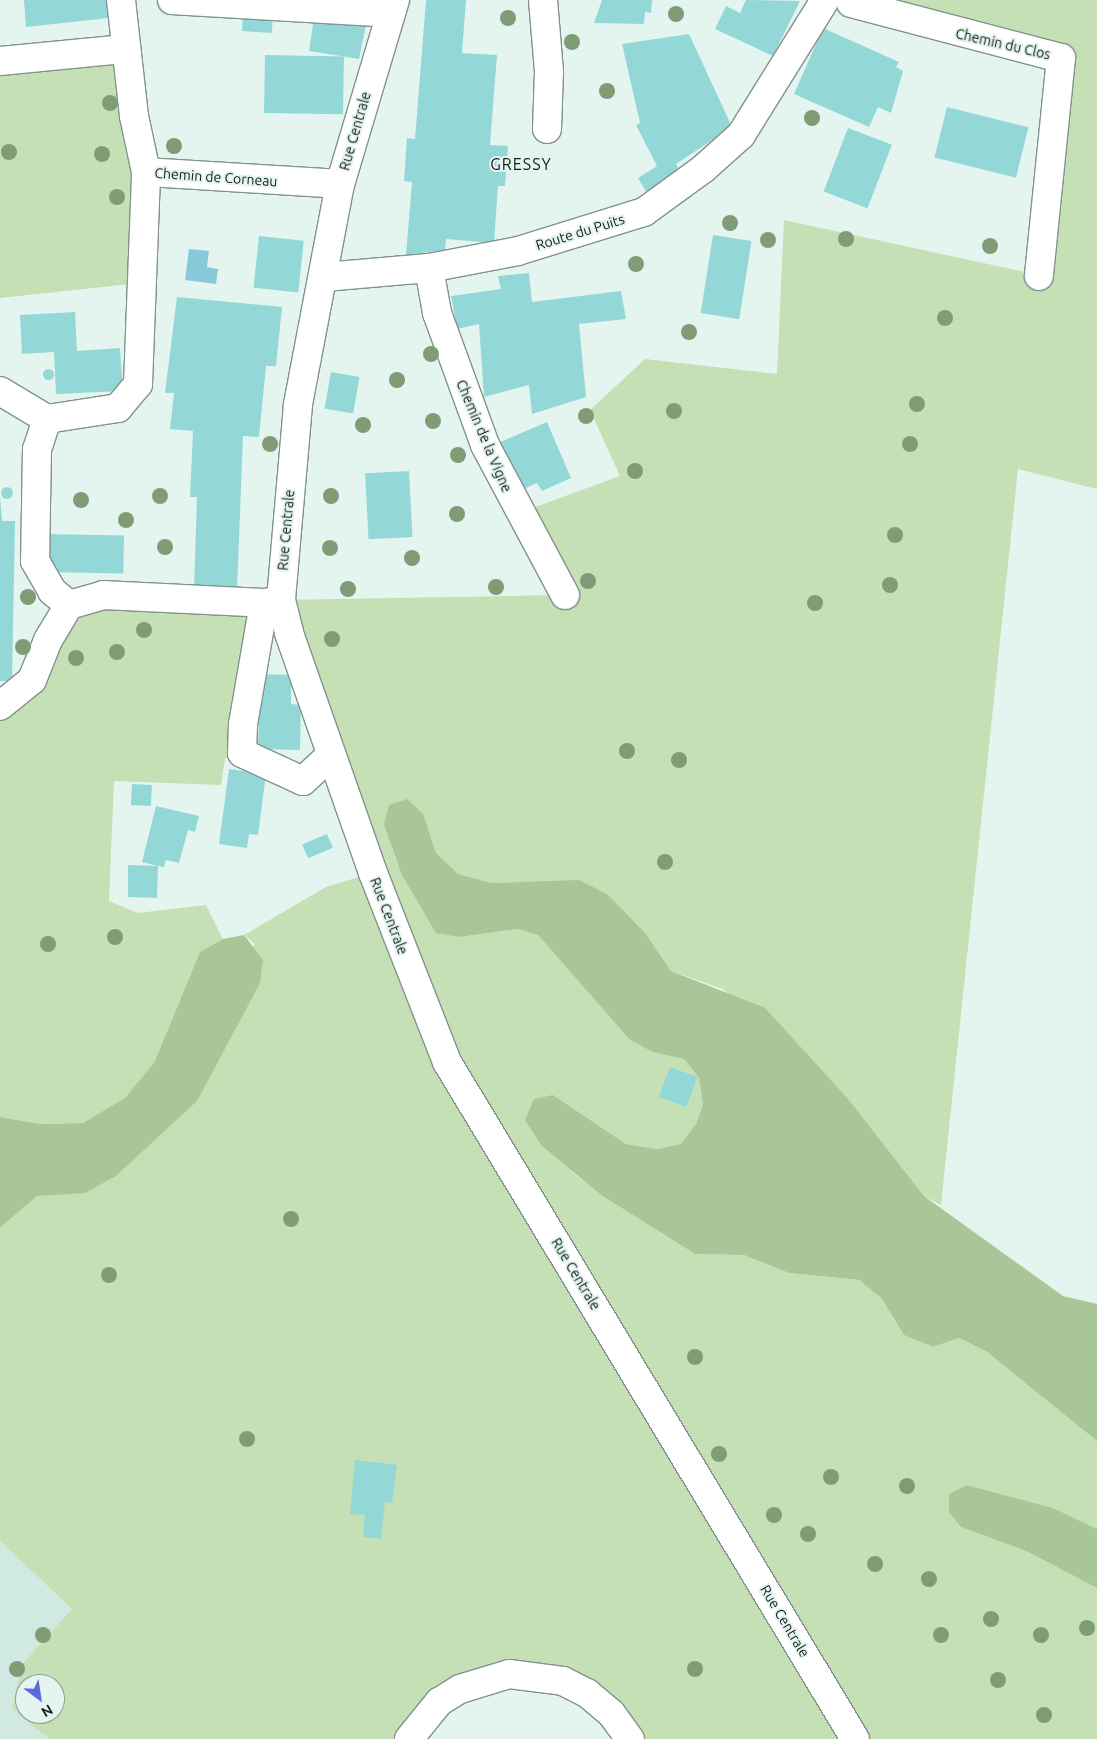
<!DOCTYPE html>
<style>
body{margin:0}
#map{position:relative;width:1097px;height:1739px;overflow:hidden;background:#e4f5f0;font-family:Ubuntu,sans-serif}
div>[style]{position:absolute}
.built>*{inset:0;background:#d0eae2}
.green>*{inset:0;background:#c4e0b4}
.forest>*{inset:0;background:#a9c699}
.water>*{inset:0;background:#89cada}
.building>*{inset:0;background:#93d8d7;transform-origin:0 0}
.round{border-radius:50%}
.roads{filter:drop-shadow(1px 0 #82928d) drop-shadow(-1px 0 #82928d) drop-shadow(0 1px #82928d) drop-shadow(0 -1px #82928d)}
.minor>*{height:28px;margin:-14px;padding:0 14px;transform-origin:14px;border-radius:14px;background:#fff}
.trees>*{width:16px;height:16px;margin:-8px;border-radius:50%;background:#809c76}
span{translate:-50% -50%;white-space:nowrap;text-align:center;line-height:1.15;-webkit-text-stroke:4px #e4f5f0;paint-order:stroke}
.street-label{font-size:14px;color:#151b19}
.quarter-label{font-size:16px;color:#151b19;letter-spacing:1px}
.north{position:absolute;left:15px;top:1674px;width:50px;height:50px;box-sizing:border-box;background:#e4f5f0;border:1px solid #919e9a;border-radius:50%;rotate:149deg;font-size:14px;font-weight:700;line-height:20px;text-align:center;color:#151b19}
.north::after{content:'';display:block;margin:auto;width:18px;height:22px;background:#5c68e0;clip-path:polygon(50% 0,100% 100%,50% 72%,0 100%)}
</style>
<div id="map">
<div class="built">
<i style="clip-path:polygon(0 1541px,72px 1609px,22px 1664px,12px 1709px,49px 1739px,0 1739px)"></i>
</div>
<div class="green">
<i style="clip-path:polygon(evenodd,853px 0,1097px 0,1097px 489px,1018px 469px,941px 1205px,924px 1196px,849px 1100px,723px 989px,671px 971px,646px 934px,521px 882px,492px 883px,458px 874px,435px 853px,426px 820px,459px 937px,518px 929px,538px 935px,629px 1039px,652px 1052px,684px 1059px,699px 1078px,703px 1103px,696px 1124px,681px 1144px,657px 1149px,626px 1144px,553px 1095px,571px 1171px,601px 1195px,695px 1254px,744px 1255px,789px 1273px,859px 1280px,882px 1299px,904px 1335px,933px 1347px,959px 1338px,987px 1352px,1097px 1441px,1097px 1529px,1053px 1508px,967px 1485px,961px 1527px,1026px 1551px,1097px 1588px,1097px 1739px,630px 1739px,600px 1702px,484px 1680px,409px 1739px,49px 1739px,12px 1709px,22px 1664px,72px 1609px,0 1541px,0 1228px,37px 1196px,61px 1193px,255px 944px,244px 935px,326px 887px,372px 873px,281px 600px,564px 595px,519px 513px,620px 476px,590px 410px,645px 359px,777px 374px,784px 220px,1039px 275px,1060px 58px,853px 0,25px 1684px,55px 1684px,55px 1714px,25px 1714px,25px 1684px)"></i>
<i style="clip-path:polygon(124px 49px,140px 283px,0 298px,0 59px)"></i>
<i style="clip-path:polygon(264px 603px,242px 753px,225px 758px,221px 785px,114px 781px,109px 901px,138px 913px,206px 905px,223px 939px,200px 952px,154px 1063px,126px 1098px,83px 1123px,40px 1124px,0 1117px,0 706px,69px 605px)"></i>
</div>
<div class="forest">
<i style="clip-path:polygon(407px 799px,423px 814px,436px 853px,458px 874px,492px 883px,579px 880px,607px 894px,646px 934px,671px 971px,765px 1008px,849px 1100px,924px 1196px,1063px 1296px,1097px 1304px,1097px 1441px,987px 1352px,959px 1338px,933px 1347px,904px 1335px,882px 1299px,859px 1280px,789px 1273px,744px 1255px,695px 1254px,601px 1195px,541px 1145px,525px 1120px,534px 1099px,553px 1095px,626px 1144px,657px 1149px,681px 1144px,696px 1124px,703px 1104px,699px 1078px,684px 1059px,652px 1052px,629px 1039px,538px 935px,518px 929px,459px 937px,436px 933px,402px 875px,384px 824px,389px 805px)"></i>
<i style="clip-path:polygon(244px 935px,263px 960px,260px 983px,197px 1101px,116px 1176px,85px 1193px,37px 1196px,0 1228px,0 1117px,40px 1124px,83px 1123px,125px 1098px,154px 1063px,200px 952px,223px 939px)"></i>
<i style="clip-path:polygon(967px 1485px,1053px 1508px,1097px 1529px,1097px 1588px,1026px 1551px,961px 1527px,949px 1512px,949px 1494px)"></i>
</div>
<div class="water">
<i style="clip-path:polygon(189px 249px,209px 251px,207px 267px,218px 269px,216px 284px,185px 280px)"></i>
</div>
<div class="building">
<i style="clip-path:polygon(24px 0,106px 0,108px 18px,26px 27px)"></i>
<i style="clip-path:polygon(426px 0,466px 0,462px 53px,497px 55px,490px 145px,508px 146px,505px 186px,498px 186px,494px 243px,446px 239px,445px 250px,406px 255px,412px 182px,404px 181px,407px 138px,415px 139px)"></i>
<i style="clip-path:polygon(602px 0,652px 0,651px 13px,645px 12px,644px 24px,594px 23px)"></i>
<i style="clip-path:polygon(746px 0,800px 1px,773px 56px,715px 29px,726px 6px,740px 13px)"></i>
<i style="left:243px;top:15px;width:30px;height:16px;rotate:4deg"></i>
<i style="clip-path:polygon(314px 17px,367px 20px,359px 59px,309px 51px)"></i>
<i style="clip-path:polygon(823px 28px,899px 62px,896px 67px,903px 71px,891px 113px,878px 107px,869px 127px,794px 94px)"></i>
<i style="clip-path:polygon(689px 34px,732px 127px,676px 164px,681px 173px,648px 195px,638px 178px,657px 166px,636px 125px,640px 123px,622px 44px)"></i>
<i style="left:265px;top:55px;width:79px;height:58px;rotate:1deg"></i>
<i style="left:947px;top:107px;width:84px;height:52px;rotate:14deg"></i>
<i style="left:848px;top:128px;width:47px;height:68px;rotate:21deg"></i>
<i style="left:713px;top:235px;width:39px;height:79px;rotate:9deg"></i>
<i style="left:259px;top:236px;width:45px;height:52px;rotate:6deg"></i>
<i style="clip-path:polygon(529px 273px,532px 302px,621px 291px,626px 319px,579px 324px,586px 397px,532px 414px,529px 385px,484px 397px,479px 324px,457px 329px,451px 296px,501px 289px,498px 276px)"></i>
<i style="clip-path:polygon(177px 297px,282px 307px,276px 366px,266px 366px,259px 437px,243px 436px,237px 591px,194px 589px,197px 497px,190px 497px,193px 431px,170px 429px,174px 393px,165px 393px)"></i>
<i style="clip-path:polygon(75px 312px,77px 351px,120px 348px,123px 391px,56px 394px,54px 352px,22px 354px,20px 315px)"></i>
<i class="round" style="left:42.5px;top:368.5px;width:11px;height:11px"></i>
<i style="left:331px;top:372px;width:29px;height:37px;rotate:10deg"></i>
<i style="clip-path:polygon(547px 422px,571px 478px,542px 491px,537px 483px,519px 491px,496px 444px)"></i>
<i style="left:409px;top:471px;width:66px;height:44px;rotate:87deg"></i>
<i class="round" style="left:1px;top:487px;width:12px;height:12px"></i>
<i style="clip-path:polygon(0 496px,2px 521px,15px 521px,12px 681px,0 681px)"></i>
<i style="left:44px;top:534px;width:80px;height:38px;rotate:1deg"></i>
<i style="clip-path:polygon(260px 674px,291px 675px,291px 704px,301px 705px,300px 750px,258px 749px)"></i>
<i style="clip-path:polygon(229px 769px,266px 774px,258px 835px,249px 834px,247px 848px,219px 844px)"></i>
<i style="left:132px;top:784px;width:20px;height:21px;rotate:3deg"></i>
<i style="clip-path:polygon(156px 806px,199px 816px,195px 832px,188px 830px,179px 863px,166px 860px,164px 867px,158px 866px,157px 898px,128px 897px,128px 865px,158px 866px,142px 862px)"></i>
<i style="left:327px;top:834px;width:15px;height:27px;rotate:67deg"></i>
<i style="left:670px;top:1067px;width:29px;height:32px;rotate:20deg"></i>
<i style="clip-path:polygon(355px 1460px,397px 1465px,392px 1503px,385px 1502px,381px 1539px,363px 1537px,365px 1515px,350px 1514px)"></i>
</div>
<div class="roads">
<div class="minor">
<i style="left:121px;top:0;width:117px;rotate:83.6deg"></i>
<i style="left:134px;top:116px;width:57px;rotate:77.9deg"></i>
<i style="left:146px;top:172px;width:194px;rotate:3.5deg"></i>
<i style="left:172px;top:0;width:216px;rotate:3.4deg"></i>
<i style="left:395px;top:0;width:192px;rotate:106.6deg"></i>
<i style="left:340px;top:184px;width:225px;rotate:100.8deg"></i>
<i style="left:298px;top:405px;width:196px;rotate:95deg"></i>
<i style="left:281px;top:600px;width:34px;rotate:76deg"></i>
<i style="left:289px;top:633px;width:254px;rotate:70.7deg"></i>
<i style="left:373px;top:873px;width:203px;rotate:68.6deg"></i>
<i style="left:447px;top:1062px;width:790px;rotate:58.92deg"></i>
<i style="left:543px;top:0;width:72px;rotate:85.2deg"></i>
<i style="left:549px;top:72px;width:57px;rotate:92deg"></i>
<i style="left:851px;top:3px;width:217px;rotate:14.7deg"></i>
<i style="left:1061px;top:58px;width:219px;rotate:95.8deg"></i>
<i style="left:0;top:61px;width:125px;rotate:-5.5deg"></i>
<i style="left:429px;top:268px;width:46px;rotate:79.9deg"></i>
<i style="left:437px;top:313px;width:140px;rotate:70deg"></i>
<i style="left:485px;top:445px;width:170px;rotate:61.9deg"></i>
<i style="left:324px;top:277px;width:105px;rotate:-4.9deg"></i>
<i style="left:429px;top:268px;width:91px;rotate:-10.8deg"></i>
<i style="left:518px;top:251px;width:132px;rotate:-17.2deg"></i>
<i style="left:644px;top:212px;width:73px;rotate:-36.1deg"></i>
<i style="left:703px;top:169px;width:51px;rotate:-41.8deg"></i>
<i style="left:741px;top:135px;width:159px;rotate:-58.1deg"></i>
<i style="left:0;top:391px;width:55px;rotate:30.8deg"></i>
<i style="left:47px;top:419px;width:32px;rotate:108deg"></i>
<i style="left:37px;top:449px;width:112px;rotate:91deg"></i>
<i style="left:35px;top:561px;width:34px;rotate:60deg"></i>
<i style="left:52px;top:591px;width:22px;rotate:39deg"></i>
<i style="left:69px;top:605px;width:35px;rotate:-16deg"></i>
<i style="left:103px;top:595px;width:161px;rotate:2.8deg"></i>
<i style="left:47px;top:419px;width:72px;rotate:-8.8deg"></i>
<i style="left:118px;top:408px;width:31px;rotate:-50deg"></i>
<i style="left:138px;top:384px;width:212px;rotate:-87.8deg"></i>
<i style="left:281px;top:600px;width:17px;rotate:170deg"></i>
<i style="left:264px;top:603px;width:123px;rotate:99.8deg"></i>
<i style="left:243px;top:724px;width:29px;rotate:92deg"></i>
<i style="left:242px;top:753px;width:67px;rotate:24.7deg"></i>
<i style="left:303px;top:781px;width:38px;rotate:-43deg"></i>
<i style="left:0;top:706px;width:41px;rotate:-39.1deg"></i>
<i style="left:32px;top:680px;width:43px;rotate:-68.2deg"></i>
<i style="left:48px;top:640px;width:41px;rotate:-59deg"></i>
<i style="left:409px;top:1739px;width:48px;rotate:-51deg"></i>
<i style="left:439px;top:1702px;width:25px;rotate:-32deg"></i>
<i style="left:460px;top:1689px;width:51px;rotate:-17deg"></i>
<i style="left:509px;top:1674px;width:54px;rotate:7.4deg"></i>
<i style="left:563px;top:1681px;width:27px;rotate:27deg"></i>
<i style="left:587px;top:1693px;width:31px;rotate:40deg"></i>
<i style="left:611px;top:1713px;width:32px;rotate:54deg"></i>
</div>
</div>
<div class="trees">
<i style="left:676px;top:14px"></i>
<i style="left:508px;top:18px"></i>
<i style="left:572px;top:42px"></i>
<i style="left:607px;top:91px"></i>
<i style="left:110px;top:103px"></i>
<i style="left:812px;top:118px"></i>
<i style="left:174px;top:146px"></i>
<i style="left:9px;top:152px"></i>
<i style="left:102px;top:154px"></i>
<i style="left:117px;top:197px"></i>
<i style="left:730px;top:223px"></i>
<i style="left:846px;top:239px"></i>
<i style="left:768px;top:240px"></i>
<i style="left:990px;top:246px"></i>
<i style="left:636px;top:264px"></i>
<i style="left:945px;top:318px"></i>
<i style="left:689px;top:332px"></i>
<i style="left:431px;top:354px"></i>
<i style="left:397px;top:380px"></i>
<i style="left:917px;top:404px"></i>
<i style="left:674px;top:411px"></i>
<i style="left:586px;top:416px"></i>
<i style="left:433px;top:421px"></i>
<i style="left:363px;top:425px"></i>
<i style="left:270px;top:444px"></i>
<i style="left:910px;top:444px"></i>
<i style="left:458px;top:455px"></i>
<i style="left:635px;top:471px"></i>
<i style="left:160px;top:496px"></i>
<i style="left:331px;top:496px"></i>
<i style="left:81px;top:500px"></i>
<i style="left:457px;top:514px"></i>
<i style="left:126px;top:520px"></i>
<i style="left:895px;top:535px"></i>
<i style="left:165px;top:547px"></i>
<i style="left:330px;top:548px"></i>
<i style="left:412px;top:558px"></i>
<i style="left:588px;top:581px"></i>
<i style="left:890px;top:585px"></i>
<i style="left:496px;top:587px"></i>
<i style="left:348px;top:589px"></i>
<i style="left:28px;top:597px"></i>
<i style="left:815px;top:603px"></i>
<i style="left:144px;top:630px"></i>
<i style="left:332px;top:639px"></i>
<i style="left:23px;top:647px"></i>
<i style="left:117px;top:652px"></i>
<i style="left:76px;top:658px"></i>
<i style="left:627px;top:751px"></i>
<i style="left:679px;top:760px"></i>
<i style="left:665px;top:862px"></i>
<i style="left:115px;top:937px"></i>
<i style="left:48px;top:944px"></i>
<i style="left:291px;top:1219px"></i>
<i style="left:109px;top:1275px"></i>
<i style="left:695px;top:1357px"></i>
<i style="left:247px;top:1439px"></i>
<i style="left:719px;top:1454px"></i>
<i style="left:831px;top:1477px"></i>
<i style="left:907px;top:1486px"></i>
<i style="left:774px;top:1515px"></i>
<i style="left:808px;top:1534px"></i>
<i style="left:875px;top:1564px"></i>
<i style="left:929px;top:1579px"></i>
<i style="left:991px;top:1619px"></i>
<i style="left:1087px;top:1628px"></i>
<i style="left:43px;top:1635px"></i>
<i style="left:941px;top:1635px"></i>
<i style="left:1041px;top:1635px"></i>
<i style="left:17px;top:1669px"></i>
<i style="left:695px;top:1669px"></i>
<i style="left:998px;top:1680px"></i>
<i style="left:1044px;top:1715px"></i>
</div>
<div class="street-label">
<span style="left:1003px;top:44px;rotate:13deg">Chemin du Clos</span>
<span style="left:355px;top:131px;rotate:-74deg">Rue Centrale</span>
<span style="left:216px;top:177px;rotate:4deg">Chemin de Corneau</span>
<span style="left:580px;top:232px;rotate:-17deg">Route du Puits</span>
<span style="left:484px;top:436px;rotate:67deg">Chemin de la Vigne</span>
<span style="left:286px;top:530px;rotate:-85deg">Rue Centrale</span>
<span style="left:389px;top:916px;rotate:69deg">Rue Centrale</span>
<span style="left:576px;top:1274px;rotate:59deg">Rue Centrale</span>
<span style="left:785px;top:1621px;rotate:59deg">Rue Centrale</span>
</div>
<div class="quarter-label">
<span style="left:521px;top:164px">GRESSY</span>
</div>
<div class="north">N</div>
</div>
